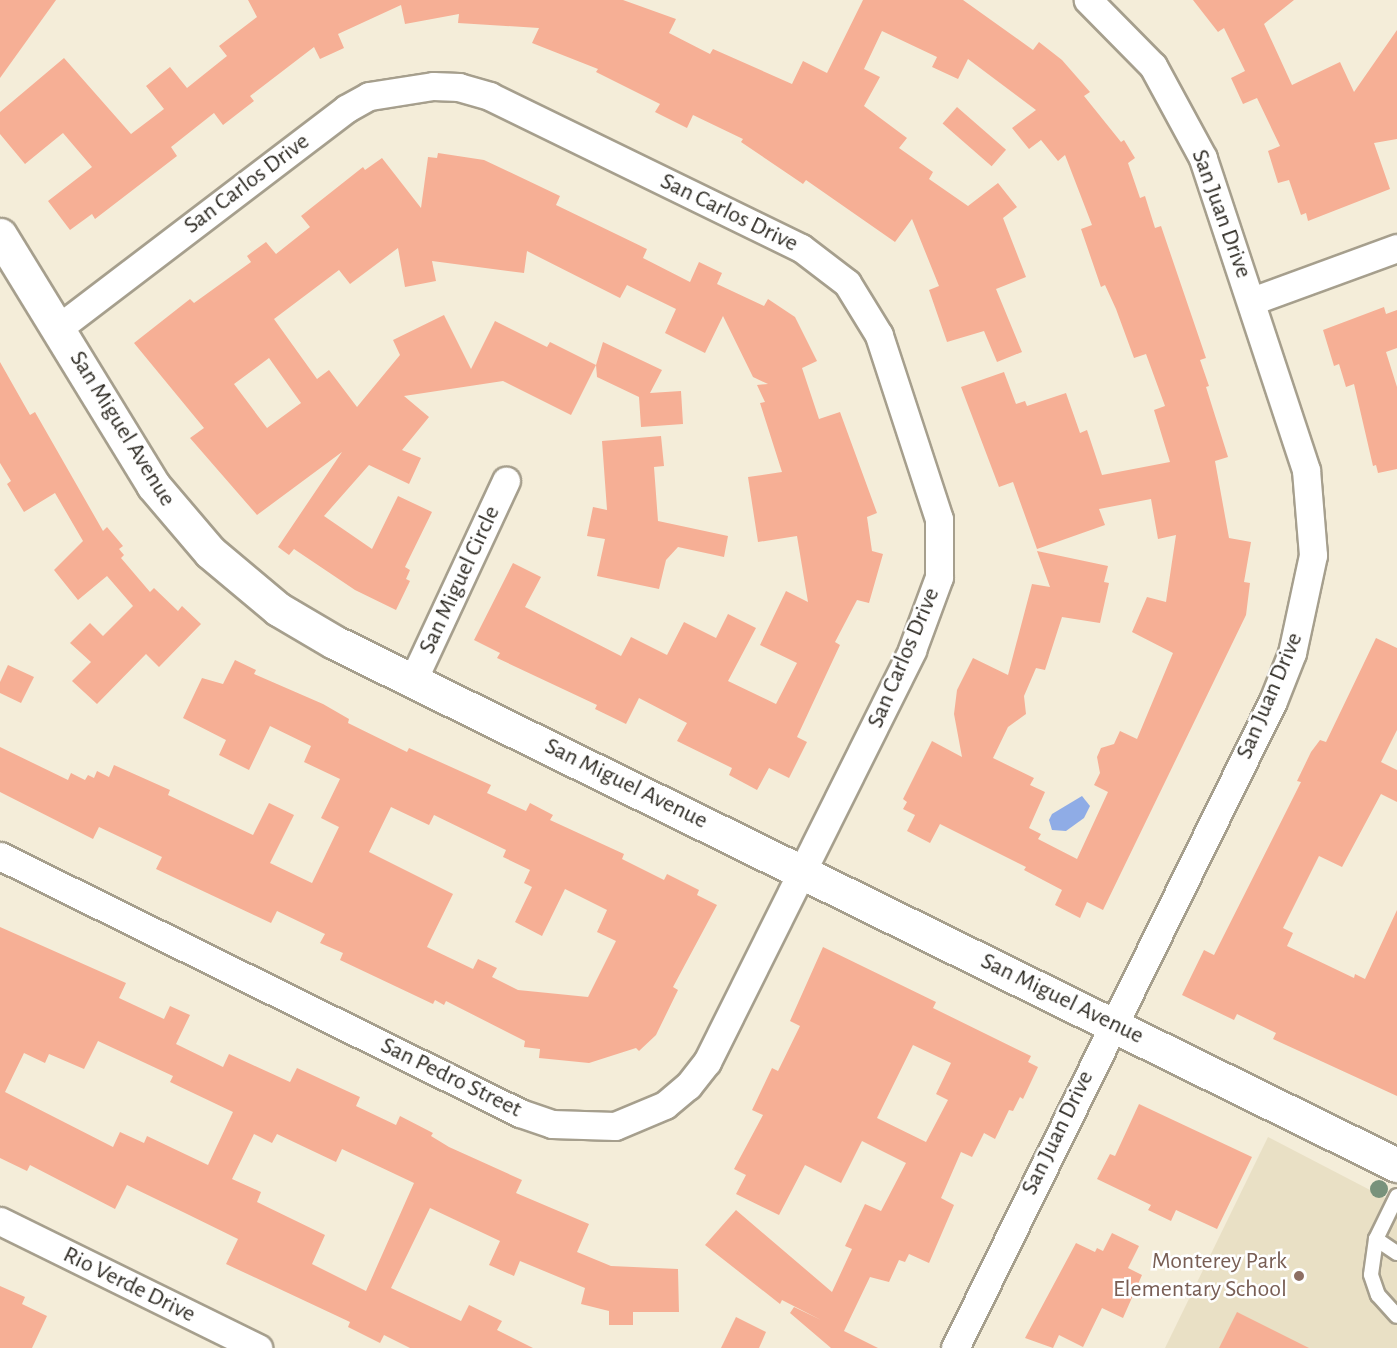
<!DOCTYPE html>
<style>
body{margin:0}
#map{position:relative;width:1397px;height:1348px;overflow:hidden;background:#f4edd9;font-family:"Alegreya Sans",sans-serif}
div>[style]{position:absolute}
.built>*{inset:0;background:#e9e0c5}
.water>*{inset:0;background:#8face6}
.building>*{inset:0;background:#f6af95;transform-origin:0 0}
.roads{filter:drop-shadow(2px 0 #a69f8d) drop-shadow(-2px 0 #a69f8d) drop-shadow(0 2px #a69f8d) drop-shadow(0 -2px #a69f8d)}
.lane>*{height:14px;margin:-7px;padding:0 7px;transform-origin:7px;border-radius:7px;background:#fff}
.street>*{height:27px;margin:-13.5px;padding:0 13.5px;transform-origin:13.5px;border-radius:13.5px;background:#fff}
.secondary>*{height:33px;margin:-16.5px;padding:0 16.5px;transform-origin:16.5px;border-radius:16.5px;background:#fff}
.trees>*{width:18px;height:18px;margin:-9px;border-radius:50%;background:#78927b}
.dots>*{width:16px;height:16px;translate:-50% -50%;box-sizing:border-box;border:3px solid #fff;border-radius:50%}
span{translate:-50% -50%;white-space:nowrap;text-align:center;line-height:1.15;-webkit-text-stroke:5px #fff;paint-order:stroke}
.street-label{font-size:24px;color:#302d26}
.education-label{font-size:24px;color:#785e54}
.right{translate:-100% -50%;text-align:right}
</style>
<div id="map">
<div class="built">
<i style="clip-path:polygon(1268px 1137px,1397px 1204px,1397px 1348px,1165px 1348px)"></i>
</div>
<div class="water">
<i style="clip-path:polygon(1082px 796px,1090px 806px,1084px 818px,1066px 831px,1052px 830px,1049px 820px,1052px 814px)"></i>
</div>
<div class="building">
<i style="clip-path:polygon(0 0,56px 0,0 78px)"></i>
<i style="clip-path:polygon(248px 0,623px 0,676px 19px,669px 33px,710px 54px,713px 49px,792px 84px,803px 61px,827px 73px,863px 0,963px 0,1033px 50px,1039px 42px,1062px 60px,1090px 92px,1084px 96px,1121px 142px,1124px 140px,1135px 158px,1128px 163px,1140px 198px,1145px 196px,1155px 228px,1161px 226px,1206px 358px,1200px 360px,1209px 386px,1206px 387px,1228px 457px,1215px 461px,1229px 538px,1251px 542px,1244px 582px,1250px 583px,1246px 615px,1103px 910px,1087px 902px,1080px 918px,1055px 905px,1062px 890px,1024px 870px,1026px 867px,940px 824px,930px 843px,907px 831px,915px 815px,903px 809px,907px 802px,903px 799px,932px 741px,962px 757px,954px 714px,957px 690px,973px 658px,1008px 675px,1032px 584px,1050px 587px,1037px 551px,1108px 566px,1104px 582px,1109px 583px,1100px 623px,1062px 617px,1045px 670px,1036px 668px,1024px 696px,1026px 714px,1008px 727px,993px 758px,1034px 778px,1030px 785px,1045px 792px,1029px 828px,1041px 834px,1038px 839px,1077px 859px,1108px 792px,1094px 785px,1100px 773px,1097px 757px,1101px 748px,1114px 744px,1120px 731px,1137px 739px,1173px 653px,1132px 632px,1147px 597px,1166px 602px,1176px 535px,1158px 539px,1151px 499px,1099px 509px,1105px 525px,1037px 549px,1013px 482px,999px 487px,961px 387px,1004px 372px,1016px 404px,1025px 401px,1027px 406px,1066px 393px,1080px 433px,1087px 430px,1102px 475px,1170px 462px,1154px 410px,1165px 406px,1146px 354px,1134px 358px,1116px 309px,1105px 285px,1101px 287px,1081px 229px,1092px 225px,1065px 155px,1058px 161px,1041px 140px,1029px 149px,1012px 128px,1036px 110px,968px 59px,958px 79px,932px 67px,937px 57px,882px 31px,864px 69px,880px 77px,864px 106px,907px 138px,899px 148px,933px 172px,929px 179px,968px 206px,998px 183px,1017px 207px,1003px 218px,1026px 277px,996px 289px,1022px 352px,997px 362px,984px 331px,947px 342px,929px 290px,939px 286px,912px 219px,895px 242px,806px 180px,803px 184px,741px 142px,743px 139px,693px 115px,687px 128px,655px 112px,660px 104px,596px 72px,598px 69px,532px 43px,539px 28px,458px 23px,459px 14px,405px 24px,401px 5px,338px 34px,344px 48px,320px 59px,314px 47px,250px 96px,254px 101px,223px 125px,214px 113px,171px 147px,177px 156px,95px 219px,92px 214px,70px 230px,48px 201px,92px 167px,63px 133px,25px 164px,0 134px,0 112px,64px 58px,131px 134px,164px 109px,146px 86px,170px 67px,187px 88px,227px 56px,219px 46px,257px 17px)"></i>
<i style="clip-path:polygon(1193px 0,1294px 0,1264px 24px,1292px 85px,1340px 62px,1354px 92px,1397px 30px,1397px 139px,1374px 143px,1390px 189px,1308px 221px,1306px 213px,1301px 215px,1289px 180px,1278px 183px,1268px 151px,1280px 146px,1257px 98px,1243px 104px,1231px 78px,1245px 71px,1224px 28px,1218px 32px)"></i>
<i style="left:957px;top:107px;width:65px;height:22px;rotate:41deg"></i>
<i style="clip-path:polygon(evenodd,438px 153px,484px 160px,560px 196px,556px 205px,647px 249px,643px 258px,690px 282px,699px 262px,722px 273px,717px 284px,764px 306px,768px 299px,795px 317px,817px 361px,802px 368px,819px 419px,840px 412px,877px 513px,867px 517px,872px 551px,883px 554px,869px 603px,857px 600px,835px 642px,840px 645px,797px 737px,807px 742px,789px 778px,769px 768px,757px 790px,729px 775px,732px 768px,677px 741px,687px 723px,639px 698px,626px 724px,595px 709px,597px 705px,497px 658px,500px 653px,474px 640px,513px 563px,541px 577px,525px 607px,621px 656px,631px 637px,667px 655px,684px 622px,716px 638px,728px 614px,756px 628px,728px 681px,776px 704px,797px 663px,760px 645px,786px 591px,808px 602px,797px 536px,758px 542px,748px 477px,782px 472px,760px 403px,765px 402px,757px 385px,768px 384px,753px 377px,723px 316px,705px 353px,665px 333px,676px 309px,627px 285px,620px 298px,527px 251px,524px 273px,432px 261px,436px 281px,405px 287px,398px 248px,350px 284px,339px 270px,274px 319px,317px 379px,329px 370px,357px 407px,400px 355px,393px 340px,444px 315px,471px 369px,495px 321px,547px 347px,550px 342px,596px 365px,603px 342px,662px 370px,650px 393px,681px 391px,683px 424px,641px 427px,639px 397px,597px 377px,596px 365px,571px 415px,503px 381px,404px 396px,429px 417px,402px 450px,421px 458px,409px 484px,369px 465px,324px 516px,372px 549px,398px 496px,432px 512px,405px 567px,410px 570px,406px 579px,410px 581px,396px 610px,355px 590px,294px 549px,289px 555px,278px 547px,342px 452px,257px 515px,190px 438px,204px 428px,134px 343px,190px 299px,194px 303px,251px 262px,247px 256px,266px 242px,276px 254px,310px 227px,301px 216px,363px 167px,365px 170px,382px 158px,421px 208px,428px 157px,437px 158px,438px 153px,269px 358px,301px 403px,267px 428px,234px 384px,269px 358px)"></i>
<i style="clip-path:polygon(1384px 307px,1386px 314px,1397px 310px,1397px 348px,1386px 352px,1397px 387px,1397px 469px,1378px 473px,1376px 465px,1373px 466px,1354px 384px,1346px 387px,1339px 364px,1334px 366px,1323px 330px)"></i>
<i style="clip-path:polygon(0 362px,30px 415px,35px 412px,103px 531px,107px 527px,123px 546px,119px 549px,124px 555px,121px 558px,150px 592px,154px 588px,178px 611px,182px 606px,201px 624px,159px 667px,146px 654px,97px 704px,72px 681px,91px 662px,70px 643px,90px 623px,103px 636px,133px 606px,107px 576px,78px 600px,54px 570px,83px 541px,55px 493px,24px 512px,7px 484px,11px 481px,0 463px)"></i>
<i style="clip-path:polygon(661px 436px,664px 466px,654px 467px,658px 521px,728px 536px,724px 557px,678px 547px,666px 560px,659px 589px,597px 576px,605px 539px,587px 536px,593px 507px,607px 510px,602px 441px)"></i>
<i style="clip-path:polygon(1376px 638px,1397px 648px,1397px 730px,1381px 762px,1397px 770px,1397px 802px,1381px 794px,1342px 867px,1319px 856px,1283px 928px,1293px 933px,1287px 946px,1354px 978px,1355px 974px,1365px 979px,1397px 910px,1397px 1096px,1273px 1039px,1276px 1033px,1237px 1014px,1234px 1020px,1182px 995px,1204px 950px,1214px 955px,1301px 782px,1297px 781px,1311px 752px,1320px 740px,1326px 742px)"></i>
<i style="clip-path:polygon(evenodd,235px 660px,256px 670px,254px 674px,323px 704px,349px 719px,348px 723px,407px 752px,409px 748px,491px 785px,487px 793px,526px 811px,530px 803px,553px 815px,550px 820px,624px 854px,622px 859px,664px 880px,667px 874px,699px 890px,697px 895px,717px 905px,673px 987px,678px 990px,656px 1035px,639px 1051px,636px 1048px,589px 1063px,539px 1058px,540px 1049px,524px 1047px,525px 1041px,446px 1001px,444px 1005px,435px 1000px,433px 1004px,340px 960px,343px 953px,320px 943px,325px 934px,277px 911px,271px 923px,156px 869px,162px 857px,99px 827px,93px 839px,0 792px,0 747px,68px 780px,71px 773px,85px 780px,88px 775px,94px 778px,97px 771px,109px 777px,114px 765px,170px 790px,168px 795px,253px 835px,269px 803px,294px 815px,270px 863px,312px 883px,339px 827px,321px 818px,340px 779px,304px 762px,311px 746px,270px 726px,249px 770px,219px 755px,226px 740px,183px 718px,202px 678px,223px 684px,235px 660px,391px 807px,429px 825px,434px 815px,506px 850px,503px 857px,530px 870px,524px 883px,532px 887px,515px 922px,542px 936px,565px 889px,607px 910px,597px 932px,616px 941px,588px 997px,518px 990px,492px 977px,497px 968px,478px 959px,473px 969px,427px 947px,453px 894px,369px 852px,391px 807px)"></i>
<i style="clip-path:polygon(8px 665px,34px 677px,21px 703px,0 693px,0 682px)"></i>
<i style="clip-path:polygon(evenodd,0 927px,126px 983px,119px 998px,164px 1019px,170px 1006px,190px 1015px,176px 1044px,223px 1067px,229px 1054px,290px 1082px,297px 1068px,360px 1097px,356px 1106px,396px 1125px,400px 1116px,433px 1133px,431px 1136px,449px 1147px,522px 1180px,516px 1193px,589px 1224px,577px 1252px,611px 1266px,678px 1269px,679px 1312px,633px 1312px,633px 1325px,609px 1325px,609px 1311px,581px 1304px,585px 1288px,520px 1261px,514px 1276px,489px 1265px,500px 1241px,430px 1208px,391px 1288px,461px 1321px,469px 1305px,502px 1321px,497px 1330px,533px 1348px,410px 1348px,384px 1335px,380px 1343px,348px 1327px,350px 1322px,226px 1264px,238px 1239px,185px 1213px,127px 1185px,115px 1209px,30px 1165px,27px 1171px,0 1158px,0 927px,98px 1041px,173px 1076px,170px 1082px,233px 1112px,208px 1165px,147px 1136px,144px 1143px,120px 1132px,113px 1147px,5px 1092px,24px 1053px,45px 1063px,49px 1054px,84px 1069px,98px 1041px,0 927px,254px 1134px,272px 1143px,277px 1134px,336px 1162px,342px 1149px,414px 1183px,366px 1291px,312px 1264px,325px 1235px,257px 1202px,261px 1192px,232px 1179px,254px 1134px)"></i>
<i style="clip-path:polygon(evenodd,823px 947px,936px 1002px,933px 1008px,1031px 1056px,1028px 1062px,1038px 1067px,1023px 1099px,1020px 1097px,1013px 1111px,1009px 1110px,995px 1139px,984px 1133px,972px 1157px,961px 1152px,941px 1198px,954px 1205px,929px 1263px,909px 1254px,905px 1262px,899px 1260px,889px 1282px,870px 1277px,844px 1331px,878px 1348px,831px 1348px,790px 1313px,794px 1307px,821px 1320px,782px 1300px,780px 1304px,705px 1245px,736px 1210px,832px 1292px,852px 1249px,845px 1246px,865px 1204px,881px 1211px,906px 1163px,862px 1141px,841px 1183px,805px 1165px,779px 1215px,736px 1194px,746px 1175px,734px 1169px,763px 1115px,752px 1110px,772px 1068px,778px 1071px,800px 1026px,790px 1021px,823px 947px,913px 1045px,951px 1063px,936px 1094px,948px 1100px,926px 1142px,877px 1118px,913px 1045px)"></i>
<i style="clip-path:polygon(1139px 1104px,1252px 1157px,1217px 1229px,1176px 1210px,1171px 1221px,1148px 1210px,1151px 1205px,1097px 1179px,1110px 1154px,1115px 1156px)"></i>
<i style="clip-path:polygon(1112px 1233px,1139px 1246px,1128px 1268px,1142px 1275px,1123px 1318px,1102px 1308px,1083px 1347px,1059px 1335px,1053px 1348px,1025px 1338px,1076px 1243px,1095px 1252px,1097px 1248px,1103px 1251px)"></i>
<i style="clip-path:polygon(0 1286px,25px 1297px,22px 1304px,47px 1316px,32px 1348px,0 1348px)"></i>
<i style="clip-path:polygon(1237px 1312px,1309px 1348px,1219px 1348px)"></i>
<i style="clip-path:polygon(736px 1317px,766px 1332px,759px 1348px,721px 1348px)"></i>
</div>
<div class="roads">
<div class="lane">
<i style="left:1397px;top:1196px;width:48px;rotate:116deg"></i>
<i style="left:1376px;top:1239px;width:25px;rotate:34deg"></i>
<i style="left:1376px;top:1239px;width:36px;rotate:98deg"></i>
<i style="left:1371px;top:1275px;width:21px;rotate:71deg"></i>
<i style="left:1378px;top:1295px;width:28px;rotate:48deg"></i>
</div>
<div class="street">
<i style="left:1252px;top:301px;width:154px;rotate:-20.1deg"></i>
<i style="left:413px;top:680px;width:220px;rotate:-65deg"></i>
<i style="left:0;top:856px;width:580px;rotate:26.3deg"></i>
<i style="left:520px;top:1113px;width:34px;rotate:19deg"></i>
<i style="left:552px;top:1124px;width:63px;rotate:1.8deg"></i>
<i style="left:615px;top:1126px;width:54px;rotate:-22.8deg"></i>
<i style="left:665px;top:1105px;width:30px;rotate:-40deg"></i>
<i style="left:688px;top:1086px;width:31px;rotate:-52deg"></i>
<i style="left:707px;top:1062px;width:460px;rotate:-63.5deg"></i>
<i style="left:912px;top:650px;width:78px;rotate:-69.7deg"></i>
<i style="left:939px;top:577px;width:58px;rotate:-90deg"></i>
<i style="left:939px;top:519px;width:194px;rotate:-108.1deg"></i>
<i style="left:879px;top:335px;width:61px;rotate:-121.6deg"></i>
<i style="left:847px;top:283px;width:58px;rotate:-142.7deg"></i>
<i style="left:801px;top:248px;width:346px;rotate:-154deg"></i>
<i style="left:490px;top:96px;width:32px;rotate:-164deg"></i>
<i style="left:459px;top:87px;width:26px;rotate:-178deg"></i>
<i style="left:433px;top:86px;width:65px;rotate:171.1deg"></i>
<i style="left:369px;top:96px;width:26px;rotate:151deg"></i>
<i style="left:346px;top:109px;width:360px;rotate:142.7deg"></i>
<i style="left:0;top:1221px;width:288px;rotate:26.2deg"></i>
<i style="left:955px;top:1348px;width:721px;rotate:-63.83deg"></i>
<i style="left:1273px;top:701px;width:52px;rotate:-68.4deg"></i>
<i style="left:1292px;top:653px;width:100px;rotate:-77.9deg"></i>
<i style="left:1313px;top:555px;width:85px;rotate:-94.7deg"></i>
<i style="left:1306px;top:470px;width:329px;rotate:-108.3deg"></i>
<i style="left:1203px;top:158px;width:105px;rotate:-118.5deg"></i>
<i style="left:1153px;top:66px;width:93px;rotate:-134.6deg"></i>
</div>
<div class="secondary">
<i style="left:0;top:235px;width:293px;rotate:58.5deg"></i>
<i style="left:153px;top:485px;width:88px;rotate:49.6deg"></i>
<i style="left:210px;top:552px;width:89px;rotate:40deg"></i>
<i style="left:278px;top:609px;width:65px;rotate:30.5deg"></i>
<i style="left:334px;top:642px;width:1185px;rotate:26.2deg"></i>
</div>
</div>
<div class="trees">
<i style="left:1379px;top:1189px"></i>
</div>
<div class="dots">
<i style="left:1299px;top:1276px;background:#8d6e63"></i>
</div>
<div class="street-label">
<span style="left:247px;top:184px;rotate:-37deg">San Carlos Drive</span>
<span style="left:729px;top:213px;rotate:26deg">San Carlos Drive</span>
<span style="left:1221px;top:214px;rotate:70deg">San Juan Drive</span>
<span style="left:122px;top:429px;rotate:58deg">San Miguel Avenue</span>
<span style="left:460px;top:580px;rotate:-65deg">San Miguel Circle</span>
<span style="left:904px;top:658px;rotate:-67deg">San Carlos Drive</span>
<span style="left:1270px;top:696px;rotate:-67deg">San Juan Drive</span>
<span style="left:626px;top:784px;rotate:26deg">San Miguel Avenue</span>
<span style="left:1062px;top:999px;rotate:26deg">San Miguel Avenue</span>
<span style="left:451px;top:1078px;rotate:26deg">San Pedro Street</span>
<span style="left:1058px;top:1133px;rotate:-64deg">San Juan Drive</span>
<span style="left:129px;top:1285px;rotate:26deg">Rio Verde Drive</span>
</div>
<div class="education-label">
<span class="right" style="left:1287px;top:1276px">Monterey Park<br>Elementary School</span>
</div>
</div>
